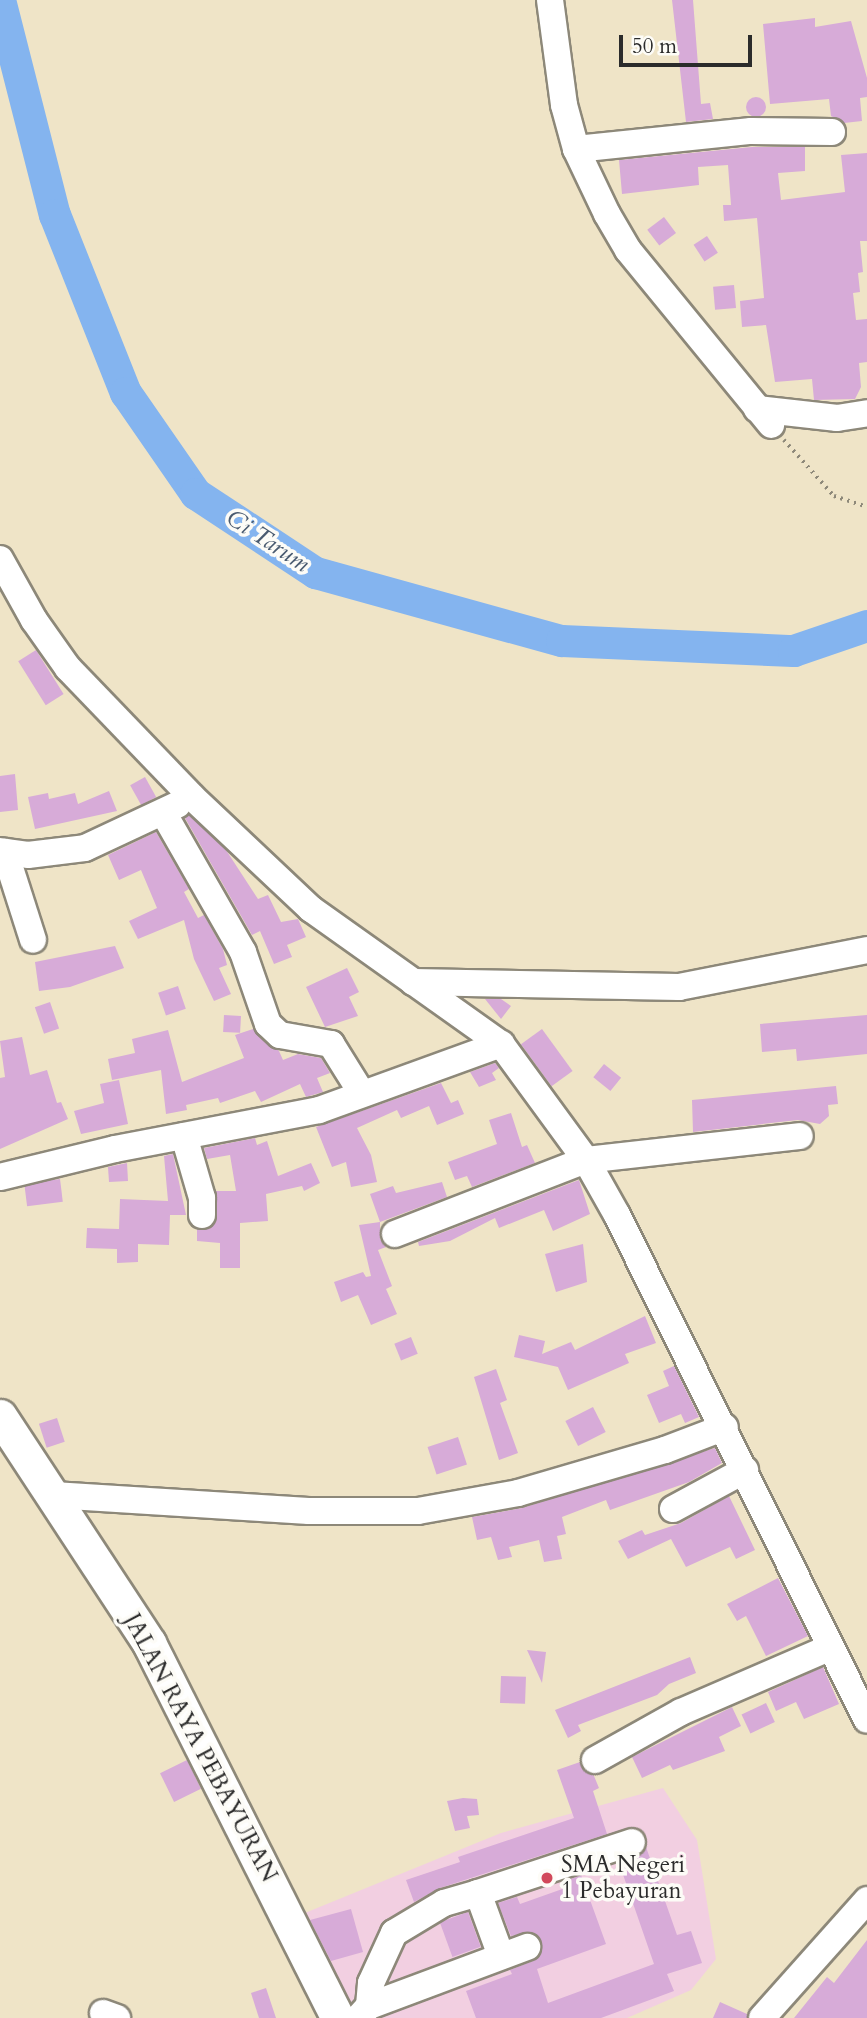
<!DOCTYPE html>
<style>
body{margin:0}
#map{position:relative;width:867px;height:2018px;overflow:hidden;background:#efe4c7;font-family:Cardo,serif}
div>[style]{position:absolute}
.built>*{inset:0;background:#f2cfe1}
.river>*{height:32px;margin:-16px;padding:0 16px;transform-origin:16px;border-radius:16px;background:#84b4ef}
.building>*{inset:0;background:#d7abd8;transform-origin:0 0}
.round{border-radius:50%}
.path>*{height:3.5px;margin-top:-1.75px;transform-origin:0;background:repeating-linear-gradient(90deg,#8d8879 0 2px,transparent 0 7px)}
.roads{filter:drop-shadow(2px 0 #8d8879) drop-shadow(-2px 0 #8d8879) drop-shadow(0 2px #8d8879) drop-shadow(0 -2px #8d8879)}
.minor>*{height:26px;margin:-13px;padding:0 13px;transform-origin:13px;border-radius:13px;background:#fff}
.major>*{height:33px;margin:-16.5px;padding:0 16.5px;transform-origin:16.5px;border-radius:16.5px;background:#fff}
.dots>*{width:19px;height:19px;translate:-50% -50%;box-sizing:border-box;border:4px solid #fdfcf7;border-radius:50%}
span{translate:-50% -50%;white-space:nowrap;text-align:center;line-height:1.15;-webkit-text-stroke:7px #fdfcf7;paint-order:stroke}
.street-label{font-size:23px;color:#2b2b2b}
.poi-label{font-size:23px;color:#2b2b2b}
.left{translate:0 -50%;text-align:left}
.water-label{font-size:24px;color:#4a5b70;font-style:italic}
.scale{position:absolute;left:619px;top:35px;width:133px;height:32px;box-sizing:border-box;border:4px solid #2b2b2b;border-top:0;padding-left:9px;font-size:21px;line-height:24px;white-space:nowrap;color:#2b2b2b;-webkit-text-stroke:5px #fdfcf7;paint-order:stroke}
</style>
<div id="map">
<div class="built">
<i style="clip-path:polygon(663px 1788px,697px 1840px,716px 1959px,691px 1990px,627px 2018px,342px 2018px,295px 1917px,501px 1833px)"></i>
</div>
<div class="river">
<i style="left:0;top:0;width:222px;rotate:75.7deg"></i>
<i style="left:55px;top:215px;width:192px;rotate:68.3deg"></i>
<i style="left:126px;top:393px;width:123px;rotate:55.3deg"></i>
<i style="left:196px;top:494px;width:144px;rotate:33.4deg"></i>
<i style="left:316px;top:573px;width:255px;rotate:15.5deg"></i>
<i style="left:562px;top:641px;width:232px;rotate:2.5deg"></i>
<i style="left:794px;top:651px;width:77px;rotate:-18.9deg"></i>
</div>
<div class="building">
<i style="clip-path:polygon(672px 0,693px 0,701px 104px,710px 103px,713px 119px,686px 122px)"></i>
<i style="clip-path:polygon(815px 18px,815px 27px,851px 21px,867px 78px,867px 97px,860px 98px,862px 121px,844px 123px,831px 116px,829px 99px,770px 104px,763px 24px)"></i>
<i class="round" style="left:746px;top:97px;width:20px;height:20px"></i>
<i style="clip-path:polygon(752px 147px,805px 147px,805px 171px,778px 173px,781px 200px,845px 192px,841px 155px,867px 153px,867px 241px,860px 241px,863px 272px,858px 273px,860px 292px,853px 293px,856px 320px,867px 319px,867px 362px,859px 363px,861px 387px,855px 399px,814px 400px,812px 379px,775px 382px,766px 325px,742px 327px,740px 301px,764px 298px,757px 218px,724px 221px,723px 205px,731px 205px,728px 165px,698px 167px,699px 185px,622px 194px,619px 160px)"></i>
<i style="left:664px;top:217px;width:20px;height:21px;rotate:53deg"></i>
<i style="left:707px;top:236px;width:20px;height:16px;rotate:57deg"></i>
<i style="left:734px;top:285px;width:23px;height:21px;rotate:85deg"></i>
<i style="left:36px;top:650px;width:52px;height:21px;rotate:58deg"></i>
<i style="clip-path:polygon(15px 774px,18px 810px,0 812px,0 776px)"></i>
<i style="left:145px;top:777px;width:23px;height:17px;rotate:61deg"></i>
<i style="clip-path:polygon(109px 791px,117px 811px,35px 829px,28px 797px,48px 793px,49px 799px,75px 793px,78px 804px)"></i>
<i style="clip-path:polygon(189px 815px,226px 850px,258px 899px,268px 895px,281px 922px,298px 919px,306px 937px,287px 945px,292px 957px,274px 964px,260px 931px,252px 935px,185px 818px)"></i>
<i style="clip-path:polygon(156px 832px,189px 889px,184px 892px,198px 918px,204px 915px,223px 949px,227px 965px,219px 968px,231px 994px,214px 1001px,194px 959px,184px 920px,138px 939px,129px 921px,157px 908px,141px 870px,119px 880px,108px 855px)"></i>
<i style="clip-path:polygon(115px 946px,124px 968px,70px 987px,39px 991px,35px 962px)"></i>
<i style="clip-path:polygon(347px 968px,359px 992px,349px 997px,358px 1016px,325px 1027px,306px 987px)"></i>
<i style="left:178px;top:986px;width:24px;height:21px;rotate:71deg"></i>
<i style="clip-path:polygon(485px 999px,501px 999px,511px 1006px,501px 1019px)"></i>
<i style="left:50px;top:1002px;width:28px;height:16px;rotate:71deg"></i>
<i style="left:224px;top:1015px;width:17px;height:17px;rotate:3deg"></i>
<i style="clip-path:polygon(867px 1015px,867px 1054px,797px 1061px,796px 1049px,762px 1052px,760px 1024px)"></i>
<i style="clip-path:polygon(253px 1029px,279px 1051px,283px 1060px,298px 1054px,321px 1058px,330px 1073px,317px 1078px,323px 1092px,306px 1097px,300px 1084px,261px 1102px,255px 1091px,220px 1103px,218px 1098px,186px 1105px,187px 1110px,166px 1114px,161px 1070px,112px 1080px,108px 1059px,135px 1053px,132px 1039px,168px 1030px,182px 1082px,244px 1058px,235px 1035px)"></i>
<i style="left:542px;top:1029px;width:52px;height:26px;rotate:54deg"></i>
<i style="clip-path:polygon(22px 1037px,30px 1075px,47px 1070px,57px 1103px,61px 1102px,68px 1119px,0 1149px,0 1078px,5px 1077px,0 1041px)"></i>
<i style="clip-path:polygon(495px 1063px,499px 1068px,492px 1073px,496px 1080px,479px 1087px,470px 1072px)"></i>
<i style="left:604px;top:1064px;width:22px;height:17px;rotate:39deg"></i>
<i style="clip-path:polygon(119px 1080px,128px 1124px,81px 1134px,74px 1111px,104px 1103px,100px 1084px)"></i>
<i style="clip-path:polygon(441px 1083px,451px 1103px,458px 1100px,464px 1114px,437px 1125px,429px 1106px,401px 1118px,397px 1110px,357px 1128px,371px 1155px,377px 1182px,351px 1187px,346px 1162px,332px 1167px,316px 1127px)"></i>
<i style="clip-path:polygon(836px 1086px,838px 1104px,828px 1105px,829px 1116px,820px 1124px,798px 1120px,693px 1132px,692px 1100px)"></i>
<i style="clip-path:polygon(511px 1113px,522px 1147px,527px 1145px,535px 1163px,472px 1187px,467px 1176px,455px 1180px,448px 1162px,497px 1144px,489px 1120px)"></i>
<i style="clip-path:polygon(255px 1138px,257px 1145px,267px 1141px,278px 1176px,311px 1163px,320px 1183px,304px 1191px,302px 1186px,266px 1194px,268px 1221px,240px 1223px,240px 1268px,220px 1268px,220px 1243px,197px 1241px,197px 1229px,209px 1229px,216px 1222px,216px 1191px,236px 1191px,230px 1155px,207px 1159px,204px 1148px)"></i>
<i style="clip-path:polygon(173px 1154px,186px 1215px,170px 1215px,169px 1245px,138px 1244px,138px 1262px,117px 1263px,117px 1249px,86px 1248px,87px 1228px,119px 1229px,120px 1199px,168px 1201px,164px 1156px)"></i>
<i style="clip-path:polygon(127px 1163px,128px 1181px,109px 1182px,108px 1167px)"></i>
<i style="left:60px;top:1179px;width:23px;height:36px;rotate:83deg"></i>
<i style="clip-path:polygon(579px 1180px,590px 1214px,553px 1231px,544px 1210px,499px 1228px,495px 1218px,450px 1241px,419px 1246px,418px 1242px)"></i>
<i style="clip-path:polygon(442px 1182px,447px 1197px,380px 1222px,370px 1194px,393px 1186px,396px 1193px)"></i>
<i style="clip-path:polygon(380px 1222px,380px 1239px,386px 1247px,378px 1250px,392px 1286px,386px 1289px,397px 1314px,371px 1325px,358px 1295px,341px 1302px,334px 1282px,363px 1272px,366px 1277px,371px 1276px,359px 1225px)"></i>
<i style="clip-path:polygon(583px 1244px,587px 1282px,556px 1292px,545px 1254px)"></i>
<i style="clip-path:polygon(645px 1316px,656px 1343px,625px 1354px,629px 1363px,568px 1390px,558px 1367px,514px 1357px,519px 1335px,545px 1341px,542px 1354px,571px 1342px,575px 1350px)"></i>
<i style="left:411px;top:1337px;width:18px;height:18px;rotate:68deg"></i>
<i style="clip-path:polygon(674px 1366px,699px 1417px,685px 1423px,681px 1414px,659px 1423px,647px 1395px,669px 1386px,663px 1371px)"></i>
<i style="clip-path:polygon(496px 1369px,507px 1400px,500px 1403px,518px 1453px,499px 1460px,474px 1377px)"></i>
<i style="left:593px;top:1407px;width:28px;height:31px;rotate:63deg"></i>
<i style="left:57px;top:1418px;width:25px;height:19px;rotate:72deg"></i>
<i style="left:458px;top:1437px;width:29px;height:32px;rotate:72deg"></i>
<i style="clip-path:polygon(715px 1448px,722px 1463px,689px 1482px,610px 1510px,606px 1500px,562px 1517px,566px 1534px,557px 1536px,562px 1559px,544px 1562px,539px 1540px,509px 1547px,512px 1557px,498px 1560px,491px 1537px,477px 1540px,472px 1517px,522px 1508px)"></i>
<i style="clip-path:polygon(729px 1496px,755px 1550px,736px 1559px,730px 1547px,686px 1567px,671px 1539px,628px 1559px,618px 1541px,642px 1530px,645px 1535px,681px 1523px)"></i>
<i style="clip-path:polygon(778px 1578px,808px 1636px,766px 1656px,746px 1616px,737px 1621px,727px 1604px)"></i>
<i style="clip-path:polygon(527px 1650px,546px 1652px,542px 1683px)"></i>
<i style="clip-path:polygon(690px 1657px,696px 1673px,669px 1684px,657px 1695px,578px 1725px,581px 1731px,568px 1738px,555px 1710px)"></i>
<i style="clip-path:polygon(823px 1667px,839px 1704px,804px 1719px,796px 1702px,776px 1711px,768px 1692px)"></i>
<i style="left:501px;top:1676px;width:25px;height:27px;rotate:2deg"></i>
<i style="left:766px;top:1703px;width:21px;height:27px;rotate:65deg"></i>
<i style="clip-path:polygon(732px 1707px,741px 1726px,719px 1737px,725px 1751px,673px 1770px,670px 1765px,642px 1778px,632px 1757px)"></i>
<i style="left:187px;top:1760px;width:32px;height:30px;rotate:64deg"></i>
<i style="clip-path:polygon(580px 1762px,594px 1776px,599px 1788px,593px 1791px,607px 1834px,440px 1888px,414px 1902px,406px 1880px,460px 1862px,458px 1857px,574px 1818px,557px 1770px)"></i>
<i style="clip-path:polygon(463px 1798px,477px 1799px,479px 1815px,467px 1816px,470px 1828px,455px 1831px,447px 1801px)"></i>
<i style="clip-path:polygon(646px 1847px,677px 1935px,691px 1931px,702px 1963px,667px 1974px,674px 1991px,601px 2018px,476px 2018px,466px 1991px,512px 1974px,510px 1970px,533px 1961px,542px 1950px,541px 1941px,530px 1932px,511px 1936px,498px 1903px,517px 1897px,520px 1904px,568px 1887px,566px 1881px,581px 1875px,606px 1944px,537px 1969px,548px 2003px,654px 1964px,619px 1863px,638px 1857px)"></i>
<i style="clip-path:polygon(351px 1909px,363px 1952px,331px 1961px,310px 1920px)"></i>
<i style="left:468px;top:1912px;width:37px;height:30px;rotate:70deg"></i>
<i style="clip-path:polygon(867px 1940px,867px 2018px,794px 2018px,827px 1977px,834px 1983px)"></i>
<i style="clip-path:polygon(266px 1988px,276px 2018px,259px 2018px,251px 1993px)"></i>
<i style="clip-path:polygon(720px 2002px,747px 2014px,747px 2018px,713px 2018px)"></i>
</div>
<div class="path">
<i style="left:784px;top:440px;width:75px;rotate:48.2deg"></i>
<i style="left:834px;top:496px;width:35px;rotate:18deg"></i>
</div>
<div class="roads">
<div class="minor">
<i style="left:550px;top:0;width:106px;rotate:82.4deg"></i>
<i style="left:564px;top:105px;width:46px;rotate:74.7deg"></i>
<i style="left:576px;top:149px;width:72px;rotate:64.5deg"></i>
<i style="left:607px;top:214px;width:42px;rotate:59.7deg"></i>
<i style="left:628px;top:250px;width:226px;rotate:50.7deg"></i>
<i style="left:576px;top:149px;width:176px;rotate:-5.9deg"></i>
<i style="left:751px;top:131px;width:81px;rotate:0.7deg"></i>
<i style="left:757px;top:409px;width:81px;rotate:6.4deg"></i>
<i style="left:837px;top:418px;width:30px;rotate:-9deg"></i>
<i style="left:0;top:559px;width:70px;rotate:60.9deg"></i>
<i style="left:34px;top:620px;width:59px;rotate:54.7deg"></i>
<i style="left:68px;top:668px;width:178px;rotate:46.1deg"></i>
<i style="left:191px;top:796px;width:165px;rotate:43.3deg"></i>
<i style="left:311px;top:909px;width:233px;rotate:35.4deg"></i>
<i style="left:501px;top:1044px;width:144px;rotate:53.8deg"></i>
<i style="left:586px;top:1160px;width:63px;rotate:60.6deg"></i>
<i style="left:617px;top:1215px;width:563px;rotate:63.66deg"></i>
<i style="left:164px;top:814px;width:159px;rotate:60.2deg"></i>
<i style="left:243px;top:952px;width:76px;rotate:70.9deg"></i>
<i style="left:268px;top:1024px;width:16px;rotate:43deg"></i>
<i style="left:280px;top:1035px;width:52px;rotate:10deg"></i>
<i style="left:331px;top:1044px;width:57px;rotate:58deg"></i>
<i style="left:0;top:851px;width:28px;rotate:8deg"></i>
<i style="left:28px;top:855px;width:57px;rotate:-7deg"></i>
<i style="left:85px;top:848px;width:102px;rotate:-25.1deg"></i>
<i style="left:5px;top:852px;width:92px;rotate:72.3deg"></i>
<i style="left:413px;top:982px;width:266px;rotate:1.1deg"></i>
<i style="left:679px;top:987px;width:192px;rotate:-11.1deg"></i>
<i style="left:184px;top:1136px;width:65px;rotate:73.8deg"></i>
<i style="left:202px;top:1198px;width:17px;rotate:90deg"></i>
<i style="left:0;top:1177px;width:118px;rotate:-13.7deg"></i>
<i style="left:115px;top:1149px;width:208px;rotate:-10.8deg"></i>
<i style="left:319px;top:1110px;width:194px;rotate:-19.9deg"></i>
<i style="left:395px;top:1234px;width:205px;rotate:-21.2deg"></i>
<i style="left:586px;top:1160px;width:215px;rotate:-6.4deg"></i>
<i style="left:53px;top:1495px;width:256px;rotate:3.6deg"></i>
<i style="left:309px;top:1511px;width:109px"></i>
<i style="left:418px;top:1511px;width:102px;rotate:-10.2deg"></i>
<i style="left:518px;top:1493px;width:153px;rotate:-16.3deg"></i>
<i style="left:665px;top:1450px;width:64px;rotate:-21deg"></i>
<i style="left:673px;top:1509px;width:82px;rotate:-28.4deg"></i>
<i style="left:595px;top:1760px;width:98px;rotate:-29.2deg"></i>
<i style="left:681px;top:1712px;width:163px;rotate:-23.4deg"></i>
<i style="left:478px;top:1893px;width:162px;rotate:-18.3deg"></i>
<i style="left:369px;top:2006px;width:23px;rotate:-85deg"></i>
<i style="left:371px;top:1983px;width:55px;rotate:-65.3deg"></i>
<i style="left:394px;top:1933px;width:58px;rotate:-31deg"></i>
<i style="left:444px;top:1903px;width:35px;rotate:-16deg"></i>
<i style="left:478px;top:1893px;width:67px;rotate:69.9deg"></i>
<i style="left:103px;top:2013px;width:15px;rotate:20deg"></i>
<i style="left:359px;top:2017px;width:15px;rotate:-48deg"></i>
<i style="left:369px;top:2006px;width:169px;rotate:-20.5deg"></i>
<i style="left:762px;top:2018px;width:158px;rotate:-48.3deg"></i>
</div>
<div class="major">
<i style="left:0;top:1416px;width:272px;rotate:56.7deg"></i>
<i style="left:149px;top:1643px;width:420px;rotate:63.3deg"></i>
</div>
</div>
<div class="dots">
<i style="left:547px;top:1878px;background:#d1495b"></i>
</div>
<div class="street-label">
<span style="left:200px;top:1748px;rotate:62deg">JALAN RAYA PEBAYURAN</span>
</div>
<div class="poi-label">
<span class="left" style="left:561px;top:1878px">SMA Negeri<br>1 Pebayuran</span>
</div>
<div class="water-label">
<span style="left:268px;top:541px;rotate:33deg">Ci Tarum</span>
</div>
<div class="scale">50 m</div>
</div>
